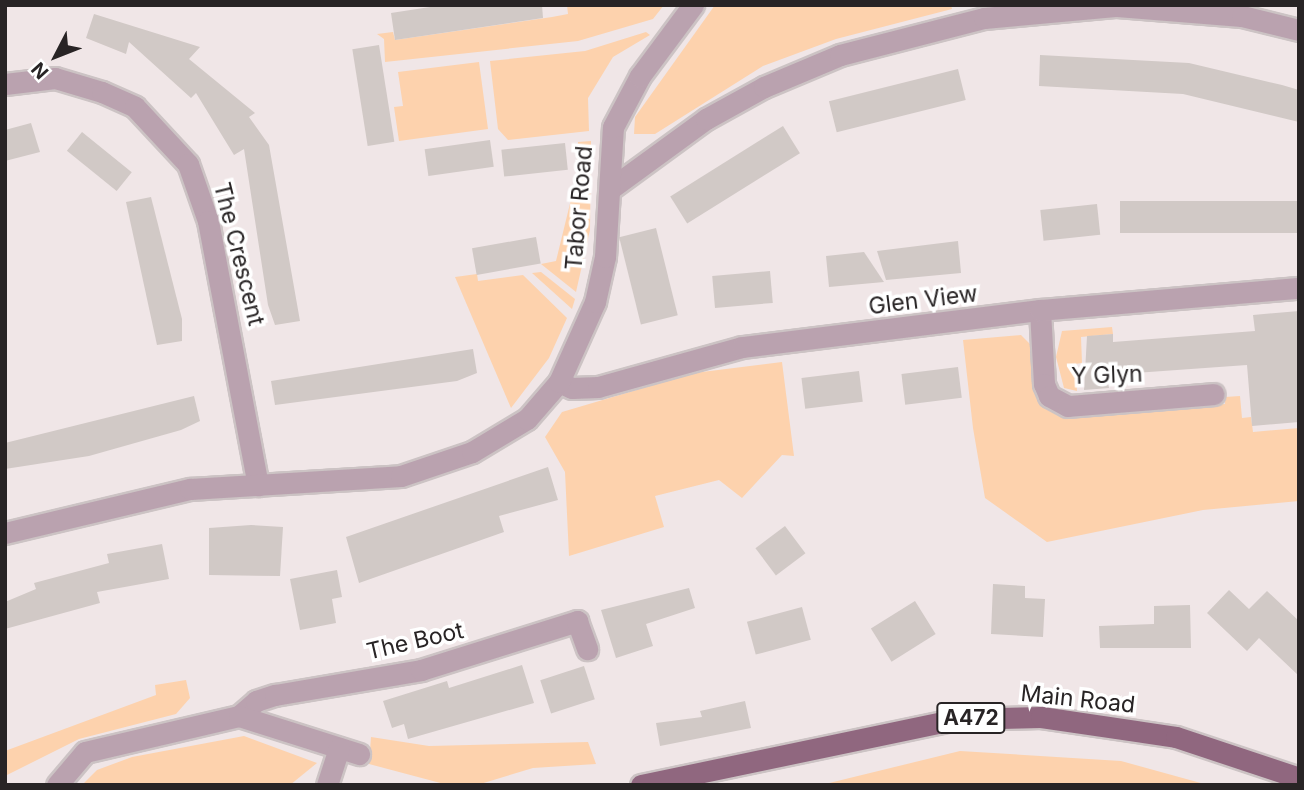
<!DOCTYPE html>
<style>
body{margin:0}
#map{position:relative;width:1304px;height:790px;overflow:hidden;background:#f0e6e7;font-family:Inter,sans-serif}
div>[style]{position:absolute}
.green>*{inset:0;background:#fdd2ad}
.building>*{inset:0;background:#d1c9c6;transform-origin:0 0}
.roads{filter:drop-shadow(2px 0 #ccc3c4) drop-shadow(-2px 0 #ccc3c4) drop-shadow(0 2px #ccc3c4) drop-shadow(0 -2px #ccc3c4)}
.minor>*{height:21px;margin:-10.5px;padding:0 10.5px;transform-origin:10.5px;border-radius:10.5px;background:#baa2af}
.major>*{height:21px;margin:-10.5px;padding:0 10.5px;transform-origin:10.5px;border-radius:10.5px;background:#90677f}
span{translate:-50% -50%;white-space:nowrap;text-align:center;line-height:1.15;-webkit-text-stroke:7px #fff;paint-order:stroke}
.shield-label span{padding:2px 5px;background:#fff;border:2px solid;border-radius:5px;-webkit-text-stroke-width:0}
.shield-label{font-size:21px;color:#282425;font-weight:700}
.street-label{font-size:23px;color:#282425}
.frame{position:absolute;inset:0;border:7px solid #282425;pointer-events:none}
.north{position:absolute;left:21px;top:21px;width:70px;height:70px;-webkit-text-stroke:5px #fff;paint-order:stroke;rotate:228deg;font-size:19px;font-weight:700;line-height:28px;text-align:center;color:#282425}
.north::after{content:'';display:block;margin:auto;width:24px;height:32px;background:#282425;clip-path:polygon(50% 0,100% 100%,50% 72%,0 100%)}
</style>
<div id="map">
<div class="green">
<i style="clip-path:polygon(567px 5px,664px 5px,653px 19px,578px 41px,385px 62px,384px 39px,377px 34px,393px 32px,395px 40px,552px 17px,568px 14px)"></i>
<i style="clip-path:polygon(715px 5px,951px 5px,952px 9px,836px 39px,763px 66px,655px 134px,634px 134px,635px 117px)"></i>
<i style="clip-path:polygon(646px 32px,650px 35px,613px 57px,588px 98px,589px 131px,508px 140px,498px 129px,490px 61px,585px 51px)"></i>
<i style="clip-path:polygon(479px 62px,488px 129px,399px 141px,394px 107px,403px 106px,398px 72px)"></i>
<i style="clip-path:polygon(591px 141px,590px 230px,576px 292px,541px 264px,556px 261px,576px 179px,578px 142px)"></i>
<i style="clip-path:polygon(541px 272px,575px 299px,572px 309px,532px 273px)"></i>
<i style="clip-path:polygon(477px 274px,478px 281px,523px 275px,567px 318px,549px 358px,511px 408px,455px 277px)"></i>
<i style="clip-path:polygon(1112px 327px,1113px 334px,1081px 337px,1082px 363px,1075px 364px,1077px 391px,1064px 388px,1056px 357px,1062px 331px)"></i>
<i style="clip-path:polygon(1021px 335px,1032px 346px,1034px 384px,1116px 413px,1225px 404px,1225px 397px,1240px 396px,1242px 418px,1251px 417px,1253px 432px,1299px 428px,1299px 501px,1203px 510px,1047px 542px,985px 498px,973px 428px,963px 340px)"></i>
<i style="clip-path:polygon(782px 362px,794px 456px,782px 455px,742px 498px,719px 480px,655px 496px,664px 527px,569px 556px,565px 472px,545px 437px,562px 412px,694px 373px)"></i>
<i style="clip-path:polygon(186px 680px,190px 698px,176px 714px,79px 739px,5px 776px,5px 751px,156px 695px,155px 685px)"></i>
<i style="clip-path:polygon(244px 736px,317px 763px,290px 785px,82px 785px,97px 770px,132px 757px)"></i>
<i style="clip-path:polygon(371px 737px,429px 746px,588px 742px,596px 764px,533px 768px,477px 785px,448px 785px,369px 764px)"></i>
<i style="clip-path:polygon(960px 751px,1121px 761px,1208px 785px,821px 785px)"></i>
</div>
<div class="building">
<i style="clip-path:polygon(443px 5px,542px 5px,543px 18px,395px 40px,391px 13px)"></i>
<i style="clip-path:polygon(94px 14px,200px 47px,189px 59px,255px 113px,249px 117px,269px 145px,300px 321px,275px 325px,268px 305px,244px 149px,234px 155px,196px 93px,191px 98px,129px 42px,126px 54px,86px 38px)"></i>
<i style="left:379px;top:45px;width:98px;height:27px;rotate:81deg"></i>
<i style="clip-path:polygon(1040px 55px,1189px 63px,1282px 85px,1299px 90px,1299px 122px,1183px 94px,1039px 86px)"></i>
<i style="left:958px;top:69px;width:32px;height:133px;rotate:76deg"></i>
<i style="clip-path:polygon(31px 123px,40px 152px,5px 161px,5px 130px)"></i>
<i style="left:783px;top:126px;width:32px;height:133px;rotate:58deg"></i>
<i style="left:82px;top:132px;width:64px;height:24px;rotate:39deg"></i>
<i style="left:490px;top:140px;width:27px;height:66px;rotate:82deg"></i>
<i style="left:565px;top:143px;width:27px;height:64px;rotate:84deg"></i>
<i style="clip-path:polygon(151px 197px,182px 319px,182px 341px,157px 345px,126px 202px)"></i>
<i style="left:1299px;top:201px;width:32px;height:179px;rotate:90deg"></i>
<i style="left:1097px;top:204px;width:31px;height:57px;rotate:84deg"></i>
<i style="left:656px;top:228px;width:90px;height:38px;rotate:76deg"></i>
<i style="left:536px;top:237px;width:27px;height:65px;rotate:80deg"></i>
<i style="clip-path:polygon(958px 241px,961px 273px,886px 280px,877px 251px)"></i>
<i style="clip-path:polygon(864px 252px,884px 282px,829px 287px,826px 256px)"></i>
<i style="left:770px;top:271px;width:32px;height:58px;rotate:85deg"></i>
<i style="clip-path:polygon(1299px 311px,1299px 422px,1252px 426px,1247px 365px,1107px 375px,1109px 388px,1084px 390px,1087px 336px,1113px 334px,1113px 342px,1255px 331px,1253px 315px)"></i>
<i style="clip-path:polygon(473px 349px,477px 373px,457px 381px,275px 405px,271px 381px)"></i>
<i style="left:958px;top:367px;width:31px;height:57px;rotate:83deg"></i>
<i style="left:859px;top:371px;width:31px;height:58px;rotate:83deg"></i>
<i style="clip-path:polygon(194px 396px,200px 421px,181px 430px,89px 456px,5px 469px,5px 443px)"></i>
<i style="clip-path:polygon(548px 467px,558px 500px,499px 516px,504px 532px,359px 583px,346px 537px)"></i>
<i style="clip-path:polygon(251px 525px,283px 527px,280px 576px,209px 575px,209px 528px)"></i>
<i style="left:785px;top:526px;width:34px;height:37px;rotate:53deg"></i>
<i style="clip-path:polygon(162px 544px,169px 579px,97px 592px,100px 603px,5px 629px,5px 602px,36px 589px,34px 583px,109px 563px,107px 554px)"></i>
<i style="clip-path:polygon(337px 570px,342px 597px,332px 599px,336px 623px,300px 630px,290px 579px)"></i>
<i style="clip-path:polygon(993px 584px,1025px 586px,1025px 598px,1045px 599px,1043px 637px,991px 634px)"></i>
<i style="clip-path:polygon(689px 588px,695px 608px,646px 624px,653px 646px,616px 658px,601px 610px)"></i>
<i style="clip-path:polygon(1229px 590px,1249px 609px,1267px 591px,1299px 621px,1299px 676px,1259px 638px,1247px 651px,1207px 613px)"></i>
<i style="left:915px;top:601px;width:39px;height:52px;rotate:58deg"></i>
<i style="clip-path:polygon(1190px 605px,1191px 648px,1100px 648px,1099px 626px,1154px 624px,1154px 606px)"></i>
<i style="left:802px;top:607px;width:34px;height:57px;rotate:75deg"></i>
<i style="clip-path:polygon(522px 665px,534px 703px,408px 739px,404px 724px,392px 728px,383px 701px,447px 681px,449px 688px)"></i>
<i style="left:584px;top:666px;width:35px;height:46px;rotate:72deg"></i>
<i style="clip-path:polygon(745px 701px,751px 728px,660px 746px,656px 723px,702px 717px,700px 711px)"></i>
</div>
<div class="roads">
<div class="minor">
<i style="left:5px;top:84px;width:50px;rotate:-6.8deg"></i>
<i style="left:55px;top:78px;width:49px;rotate:16.6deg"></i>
<i style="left:102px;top:92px;width:36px;rotate:24deg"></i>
<i style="left:135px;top:107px;width:78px;rotate:47.1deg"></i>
<i style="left:188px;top:164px;width:60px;rotate:70.7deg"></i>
<i style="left:208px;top:221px;width:269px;rotate:79.3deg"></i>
<i style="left:610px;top:189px;width:119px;rotate:-36.1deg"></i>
<i style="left:706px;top:119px;width:66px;rotate:-28.9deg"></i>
<i style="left:764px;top:87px;width:82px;rotate:-22.8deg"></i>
<i style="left:840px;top:55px;width:149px;rotate:-14.4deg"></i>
<i style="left:984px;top:18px;width:134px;rotate:-5.2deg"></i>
<i style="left:1117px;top:6px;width:125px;rotate:4.6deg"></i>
<i style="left:1242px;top:16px;width:59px;rotate:13.8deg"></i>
<i style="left:1040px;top:310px;width:74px;rotate:86.9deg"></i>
<i style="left:1044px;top:384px;width:13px;rotate:67deg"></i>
<i style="left:1049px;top:396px;width:21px;rotate:28deg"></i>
<i style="left:1068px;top:406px;width:146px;rotate:-4.7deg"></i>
<i style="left:559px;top:382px;width:14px;rotate:25deg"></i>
<i style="left:572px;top:388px;width:26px;rotate:-2deg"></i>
<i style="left:598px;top:387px;width:149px;rotate:-15.5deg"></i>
<i style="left:742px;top:347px;width:300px;rotate:-7.1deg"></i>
<i style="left:1040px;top:310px;width:260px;rotate:-4.9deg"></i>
<i style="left:5px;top:533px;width:190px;rotate:-13.4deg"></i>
<i style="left:190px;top:489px;width:211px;rotate:-3.5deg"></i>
<i style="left:401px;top:476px;width:75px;rotate:-18.7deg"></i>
<i style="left:472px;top:452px;width:64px;rotate:-31deg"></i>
<i style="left:527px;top:419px;width:49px;rotate:-49.1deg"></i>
<i style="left:559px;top:382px;width:88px;rotate:-65.8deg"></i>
<i style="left:595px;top:302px;width:46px;rotate:-77.5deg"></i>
<i style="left:605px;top:257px;width:130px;rotate:-86.5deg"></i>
<i style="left:613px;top:127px;width:58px;rotate:-62.1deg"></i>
<i style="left:640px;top:76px;width:89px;rotate:-53.3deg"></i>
<i style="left:239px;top:716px;width:23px;rotate:-41deg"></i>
<i style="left:256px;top:701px;width:20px;rotate:-18deg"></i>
<i style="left:275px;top:695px;width:148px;rotate:-9.7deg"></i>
<i style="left:421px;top:670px;width:164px;rotate:-17.4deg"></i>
<i style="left:577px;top:621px;width:30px;rotate:70deg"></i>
<i style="left:57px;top:785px;width:43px;rotate:-49.7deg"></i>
<i style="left:85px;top:752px;width:158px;rotate:-13.2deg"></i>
<i style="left:239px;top:716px;width:126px;rotate:17.6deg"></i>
<i style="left:327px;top:785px;width:39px;rotate:-72deg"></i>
</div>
<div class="major">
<i style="left:641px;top:785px;width:324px;rotate:-11.8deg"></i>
<i style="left:958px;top:719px;width:83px;rotate:-1.4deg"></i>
<i style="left:1041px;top:717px;width:136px;rotate:8.4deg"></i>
<i style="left:1176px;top:737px;width:130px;rotate:18.4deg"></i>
</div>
</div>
<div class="shield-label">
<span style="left:971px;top:718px">A472</span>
</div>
<div class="street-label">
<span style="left:579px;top:208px;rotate:-85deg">Tabor Road</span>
<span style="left:239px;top:254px;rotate:76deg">The Crescent</span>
<span style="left:923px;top:300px;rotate:-7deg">Glen View</span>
<span style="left:1107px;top:375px;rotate:-2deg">Y Glyn</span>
<span style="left:415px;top:641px;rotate:-13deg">The Boot</span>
<span style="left:1078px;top:699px;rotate:6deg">Main Road</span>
</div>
<div class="frame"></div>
<div class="north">N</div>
</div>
